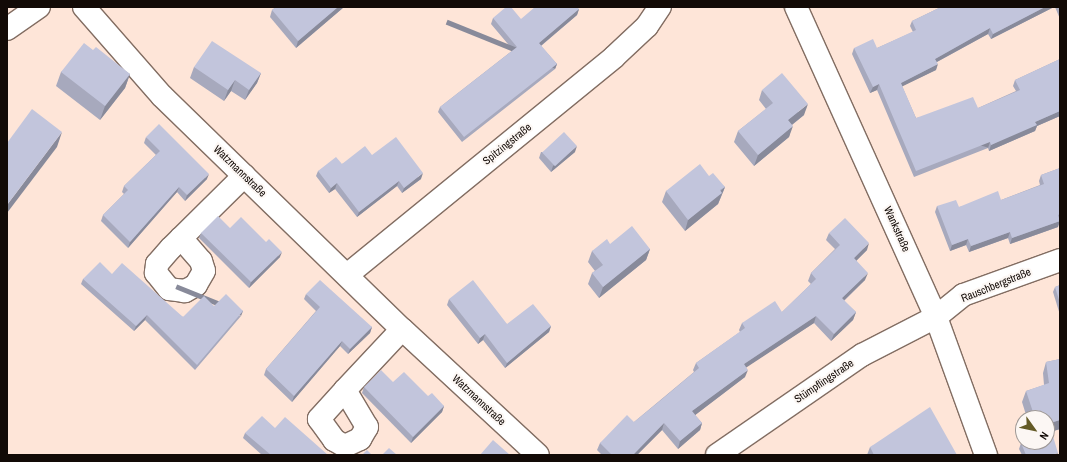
<!DOCTYPE html>
<meta charset="utf-8">
<style>
body{margin:0}
#map{position:relative;width:1067px;height:462px;overflow:hidden;background:#fee5d8;font-family:"Archivo Narrow",sans-serif}
div>[style]{position:absolute}
.roads{filter:drop-shadow(1px 0 #826d62) drop-shadow(-1px 0 #826d62) drop-shadow(0 1px #826d62) drop-shadow(0 -1px #826d62)}
.minor>*{height:22px;margin:-11px;padding:0 11px;transform-origin:11px;border-radius:11px;background:#fff}
.wall>*{inset:0;background:#a7a9bd}
.shaded-wall>*{inset:0;background:#888a9a;transform-origin:0 0}
.building>*{inset:0;background:#c2c5dc;transform-origin:0 0}
span{translate:-50% -50%;white-space:nowrap;text-align:center;line-height:1.15;-webkit-text-stroke:4px #fcf7f4;paint-order:stroke}
.street-label{font-size:11px;color:#120a06}
.frame{position:absolute;inset:0;border:8px solid #120a06;pointer-events:none}
.north{position:absolute;left:1015px;top:410px;width:40px;height:40px;box-sizing:border-box;background:#fcf7f4;border:1px solid #9e9895;border-radius:50%;rotate:123deg;font-size:11px;font-weight:700;line-height:16px;text-align:center;color:#120a06}
.north::after{content:'';display:block;margin:auto;width:14px;height:18px;background:#645a26;clip-path:polygon(50% 0,100% 100%,50% 72%,0 100%)}
</style>
<div id="map">
<div class="roads">
<div class="minor">
<i style="left:84px;top:7px;width:118px;rotate:48.8deg"></i>
<i style="left:162px;top:96px;width:334px;rotate:44.2deg"></i>
<i style="left:402px;top:329px;width:185px;rotate:42.8deg"></i>
<i style="left:796px;top:7px;width:340px;rotate:65.7deg"></i>
<i style="left:936px;top:317px;width:147px;rotate:70.1deg"></i>
<i style="left:7px;top:29px;width:39px;rotate:-35deg"></i>
<i style="left:181px;top:238px;width:30px;rotate:49deg"></i>
<i style="left:201px;top:261px;width:10px;rotate:73deg"></i>
<i style="left:204px;top:271px;width:16px;rotate:120deg"></i>
<i style="left:196px;top:285px;width:13px;rotate:151deg"></i>
<i style="left:185px;top:291px;width:16px;rotate:-173deg"></i>
<i style="left:169px;top:289px;width:21px;rotate:-129deg"></i>
<i style="left:156px;top:273px;width:9px;rotate:-84deg"></i>
<i style="left:157px;top:264px;width:21px;rotate:-49deg"></i>
<i style="left:171px;top:248px;width:103px;rotate:-44.6deg"></i>
<i style="left:347px;top:275px;width:345px;rotate:-39.2deg"></i>
<i style="left:614px;top:57px;width:45px;rotate:-43.2deg"></i>
<i style="left:647px;top:26px;width:23px;rotate:-56deg"></i>
<i style="left:345px;top:390px;width:39px;rotate:132deg"></i>
<i style="left:319px;top:419px;width:26px;rotate:54deg"></i>
<i style="left:334px;top:440px;width:13px;rotate:29deg"></i>
<i style="left:345px;top:446px;width:17px;rotate:-25deg"></i>
<i style="left:360px;top:439px;width:14px;rotate:-60deg"></i>
<i style="left:367px;top:427px;width:43px;rotate:-120.7deg"></i>
<i style="left:345px;top:390px;width:83px;rotate:-46.9deg"></i>
<i style="left:717px;top:455px;width:176px;rotate:-34.6deg"></i>
<i style="left:862px;top:355px;width:83px;rotate:-27.2deg"></i>
<i style="left:936px;top:317px;width:35px;rotate:-39deg"></i>
<i style="left:963px;top:295px;width:103px;rotate:-19.8deg"></i>
</div>
</div>
<div class="wall">
<i style="clip-path:polygon(276px 7px,344px 7px,296px 48px,270px 17px,272px 10px)"></i>
<i style="clip-path:polygon(941px 7px,1054px 7px,991px 39px,988px 34px,937px 62px,936px 70px,902px 86px,916px 118px,978px 108px,1016px 91px,1013px 86px,1015px 80px,1060px 59px,1060px 116px,1037px 126px,1035px 131px,989px 151px,988px 148px,914px 177px,877px 90px,870px 93px,852px 54px,854px 48px,877px 48px,913px 32px,910px 26px,912px 21px)"></i>
<i style="clip-path:polygon(1055px 7px,1060px 7px,1060px 19px)"></i>
<i style="clip-path:polygon(579px 9px,577px 15px,541px 46px,557px 64px,555px 69px,462px 142px,438px 112px,440px 107px,513px 50px,491px 24px,493px 18px,521px 19px)"></i>
<i style="clip-path:polygon(93px 50px,130px 74px,125px 88px,100px 120px,56px 86px,61px 72px)"></i>
<i style="clip-path:polygon(194px 67px,261px 73px,257px 83px,245px 100px,231px 91px,224px 101px,190px 78px)"></i>
<i style="clip-path:polygon(762px 90px,804px 115px,792px 125px,789px 137px,754px 166px,734px 142px,738px 131px,766px 109px,759px 100px)"></i>
<i style="clip-path:polygon(146px 137px,207px 179px,185px 201px,177px 192px,128px 248px,101px 221px,103px 215px,124px 194px,122px 192px,124px 186px,156px 155px,144px 143px)"></i>
<i style="clip-path:polygon(541px 152px,575px 152px,551px 172px,539px 158px)"></i>
<i style="clip-path:polygon(372px 155px,421px 179px,402px 193px,397px 186px,357px 217px,335px 189px,329px 193px,316px 176px,318px 171px)"></i>
<i style="clip-path:polygon(1060px 168px,1060px 219px,1059px 219px,1058px 227px,1010px 244px,1008px 238px,969px 252px,966px 245px,950px 251px,935px 212px,937px 206px,959px 207px,1001px 200px,1040px 185px,1039px 181px,1041px 175px)"></i>
<i style="clip-path:polygon(709px 176px,725px 187px,718px 204px,685px 231px,662px 202px,666px 191px)"></i>
<i style="clip-path:polygon(230px 228px,280px 257px,249px 288px,199px 238px,201px 233px)"></i>
<i style="clip-path:polygon(829px 233px,867px 250px,856px 261px,865px 280px,844px 301px,856px 312px,853px 320px,831px 341px,814px 323px,746px 367px,745px 377px,695px 415px,702px 423px,700px 430px,678px 449px,662px 430px,637px 455px,602px 455px,597px 450px,600px 443px,634px 422px,694px 372px,693px 370px,696px 363px,740px 332px,739px 330px,742px 323px,782px 312px,811px 284px,808px 281px,811px 273px,835px 249px,826px 240px)"></i>
<i style="clip-path:polygon(610px 244px,650px 249px,646px 260px,599px 298px,588px 284px,592px 273px,595px 271px,588px 262px,592px 251px)"></i>
<i style="clip-path:polygon(112px 274px,183px 317px,214px 306px,241px 316px,195px 370px,145px 320px,134px 331px,81px 284px,83px 279px)"></i>
<i style="clip-path:polygon(1060px 285px,1060px 315px,1053px 292px,1055px 287px)"></i>
<i style="clip-path:polygon(306px 294px,372px 327px,370px 333px,348px 354px,340px 346px,292px 402px,264px 375px,266px 369px,316px 311px,304px 299px)"></i>
<i style="clip-path:polygon(449px 299px,507px 324px,551px 326px,549px 332px,505px 368px,483px 340px,478px 344px,447px 305px)"></i>
<i style="clip-path:polygon(1060px 359px,1060px 429px,1047px 433px,1047px 418px,1027px 418px,1022px 402px,1026px 391px,1044px 385px,1043px 373px,1046px 362px)"></i>
<i style="clip-path:polygon(393px 382px,444px 406px,442px 412px,411px 443px,362px 393px,364px 387px)"></i>
<i style="clip-path:polygon(275px 428px,328px 455px,262px 455px,243px 438px,245px 433px)"></i>
<i style="clip-path:polygon(1021px 443px,1057px 455px,1022px 455px,1019px 449px)"></i>
<i style="clip-path:polygon(870px 447px,957px 455px,867px 455px)"></i>
</div>
<div class="shaded-wall">
<i style="clip-path:polygon(338px 7px,344px 7px,296px 48px,298px 41px)"></i>
<i style="clip-path:polygon(1045px 7px,1054px 7px,991px 39px,993px 34px)"></i>
<i style="clip-path:polygon(579px 9px,577px 15px,537px 49px,539px 43px)"></i>
<i style="clip-path:polygon(990px 28px,988px 34px,933px 64px,935px 59px)"></i>
<i style="left:557px;top:64px;width:5px;height:118px;rotate:112deg"></i>
<i style="clip-path:polygon(938px 64px,936px 70px,899px 88px,901px 83px)"></i>
<i style="clip-path:polygon(261px 73px,257px 83px,245px 100px,249px 90px)"></i>
<i style="clip-path:polygon(130px 74px,125px 88px,100px 120px,105px 106px)"></i>
<i style="clip-path:polygon(235px 80px,231px 91px,224px 101px,228px 90px)"></i>
<i style="clip-path:polygon(879px 84px,877px 90px,870px 93px,873px 87px)"></i>
<i style="clip-path:polygon(808px 104px,804px 115px,784px 131px,788px 120px)"></i>
<i style="clip-path:polygon(1060px 111px,1060px 116px,1037px 126px,1035px 131px,989px 151px,991px 145px,1035px 122px)"></i>
<i style="clip-path:polygon(793px 126px,789px 137px,754px 166px,758px 155px)"></i>
<i style="clip-path:polygon(62px 132px,57px 147px,7px 213px,7px 205px)"></i>
<i style="left:990px;top:142px;width:6px;height:79px;rotate:108deg"></i>
<i style="clip-path:polygon(577px 146px,575px 152px,551px 172px,553px 166px)"></i>
<i style="clip-path:polygon(423px 173px,421px 179px,402px 193px,404px 188px)"></i>
<i style="clip-path:polygon(209px 174px,207px 179px,185px 201px,187px 195px)"></i>
<i style="clip-path:polygon(399px 181px,397px 186px,357px 217px,359px 212px)"></i>
<i style="clip-path:polygon(337px 183px,335px 189px,329px 193px,331px 188px)"></i>
<i style="clip-path:polygon(179px 187px,177px 192px,128px 248px,130px 242px)"></i>
<i style="clip-path:polygon(725px 187px,718px 204px,685px 231px,688px 220px)"></i>
<i style="clip-path:polygon(1060px 221px,1058px 227px,1010px 244px,1012px 238px)"></i>
<i style="clip-path:polygon(1010px 232px,1008px 238px,969px 252px,971px 246px)"></i>
<i style="clip-path:polygon(968px 239px,966px 245px,950px 251px,952px 245px)"></i>
<i style="clip-path:polygon(869px 243px,867px 250px,851px 266px,854px 258px)"></i>
<i style="clip-path:polygon(650px 249px,646px 260px,599px 298px,603px 287px)"></i>
<i style="clip-path:polygon(282px 252px,280px 257px,249px 288px,251px 282px)"></i>
<i style="clip-path:polygon(868px 273px,865px 280px,839px 305px,842px 298px)"></i>
<i style="left:243px;top:311px;width:5px;height:71px;rotate:112deg"></i>
<i style="clip-path:polygon(856px 312px,853px 320px,831px 341px,834px 334px)"></i>
<i style="clip-path:polygon(147px 315px,145px 320px,134px 331px,136px 326px)"></i>
<i style="clip-path:polygon(816px 316px,814px 323px,741px 371px,744px 364px)"></i>
<i style="clip-path:polygon(551px 326px,549px 332px,505px 368px,507px 363px)"></i>
<i style="clip-path:polygon(372px 327px,370px 333px,348px 354px,350px 349px)"></i>
<i style="clip-path:polygon(485px 334px,483px 340px,478px 344px,480px 338px)"></i>
<i style="clip-path:polygon(342px 341px,340px 346px,292px 402px,294px 396px)"></i>
<i style="clip-path:polygon(748px 370px,745px 377px,690px 419px,692px 411px)"></i>
<i style="clip-path:polygon(444px 406px,442px 412px,411px 443px,413px 437px)"></i>
<i style="clip-path:polygon(1060px 420px,1060px 429px,1047px 433px,1047px 424px)"></i>
<i style="clip-path:polygon(664px 423px,662px 430px,637px 455px,633px 455px)"></i>
<i style="clip-path:polygon(702px 423px,700px 430px,678px 449px,680px 441px)"></i>
<i style="clip-path:polygon(1058px 453px,1057px 455px,1051px 455px)"></i>
</div>
<div class="building">
<i style="clip-path:polygon(276px 7px,338px 7px,298px 41px,272px 10px)"></i>
<i style="clip-path:polygon(506px 7px,511px 7px,521px 19px,535px 7px,577px 7px,579px 9px,539px 43px,557px 64px,464px 137px,440px 107px,517px 47px,493px 18px)"></i>
<i style="clip-path:polygon(941px 7px,1045px 7px,993px 34px,990px 28px,935px 59px,938px 64px,901px 83px,916px 118px,973px 97px,978px 108px,1020px 90px,1015px 80px,1060px 59px,1060px 111px,1035px 122px,1037px 125px,991px 145px,990px 142px,916px 171px,879px 84px,873px 87px,854px 48px,873px 39px,877px 48px,916px 30px,912px 21px)"></i>
<i style="clip-path:polygon(212px 41px,261px 73px,249px 90px,235px 80px,228px 90px,194px 67px)"></i>
<i style="clip-path:polygon(84px 43px,93px 50px,96px 47px,130px 74px,105px 106px,61px 72px)"></i>
<i style="clip-path:polygon(782px 73px,808px 104px,788px 120px,793px 126px,758px 155px,738px 131px,773px 103px,762px 90px)"></i>
<i style="clip-path:polygon(32px 109px,62px 132px,7px 205px,7px 143px)"></i>
<i style="clip-path:polygon(159px 124px,209px 174px,187px 195px,179px 187px,130px 242px,103px 215px,128px 190px,124px 186px,160px 151px,146px 137px)"></i>
<i style="left:564px;top:132px;width:19px;height:30px;rotate:47deg"></i>
<i style="clip-path:polygon(396px 137px,423px 173px,404px 188px,399px 181px,359px 212px,337px 183px,331px 188px,318px 171px,336px 157px,342px 164px,365px 146px,372px 155px)"></i>
<i style="clip-path:polygon(700px 164px,709px 176px,713px 173px,725px 187px,720px 190px,722px 193px,688px 220px,666px 191px)"></i>
<i style="clip-path:polygon(1060px 168px,1060px 214px,1058px 215px,1060px 221px,1012px 238px,1010px 232px,971px 246px,968px 239px,952px 245px,937px 206px,956px 200px,959px 207px,998px 191px,1001px 200px,1044px 184px,1041px 175px)"></i>
<i style="clip-path:polygon(218px 216px,230px 228px,241px 217px,266px 242px,269px 239px,282px 252px,251px 282px,201px 233px)"></i>
<i style="clip-path:polygon(845px 218px,869px 243px,854px 258px,868px 273px,842px 298px,856px 312px,834px 334px,816px 316px,744px 364px,748px 370px,692px 411px,702px 423px,680px 441px,664px 423px,633px 455px,612px 455px,600px 443px,627px 415px,634px 422px,661px 400px,699px 368px,696px 363px,745px 328px,742px 323px,775px 301px,782px 312px,816px 279px,811px 273px,840px 245px,829px 233px)"></i>
<i style="clip-path:polygon(632px 226px,650px 249px,603px 287px,592px 273px,603px 265px,592px 251px,607px 239px,610px 244px)"></i>
<i style="clip-path:polygon(100px 262px,112px 274px,122px 263px,183px 317px,204px 296px,214px 306px,226px 294px,243px 311px,197px 365px,147px 315px,136px 326px,83px 279px)"></i>
<i style="clip-path:polygon(320px 280px,372px 327px,350px 349px,342px 341px,294px 396px,266px 369px,320px 307px,306px 294px)"></i>
<i style="clip-path:polygon(473px 280px,507px 324px,533px 304px,551px 326px,507px 363px,485px 334px,480px 338px,449px 299px)"></i>
<i style="clip-path:polygon(1060px 285px,1060px 303px,1055px 287px)"></i>
<i style="clip-path:polygon(1060px 359px,1060px 420px,1047px 424px,1047px 418px,1035px 418px,1026px 391px,1049px 383px,1046px 362px)"></i>
<i style="clip-path:polygon(381px 370px,393px 382px,404px 372px,428px 396px,432px 393px,444px 406px,413px 437px,364px 387px)"></i>
<i style="clip-path:polygon(930px 407px,957px 455px,874px 455px,870px 447px)"></i>
<i style="clip-path:polygon(262px 416px,275px 428px,285px 417px,328px 455px,271px 455px,245px 433px)"></i>
<i style="clip-path:polygon(1052px 433px,1058px 453px,1051px 455px,1026px 455px,1021px 443px,1024px 442px,1047px 442px,1047px 435px)"></i>
<i style="clip-path:polygon(493px 440px,510px 455px,480px 455px)"></i>
<i style="clip-path:polygon(389px 448px,397px 455px,382px 455px)"></i>
<i style="clip-path:polygon(367px 450px,372px 455px,362px 455px)"></i>
</div>
<div class="street-label">
<span style="left:507px;top:144px;rotate:-39deg">Spitzingstraße</span>
<span style="left:240px;top:171px;rotate:44deg">Watzmannstraße</span>
<span style="left:897px;top:229px;rotate:66deg">Wankstraße</span>
<span style="left:996px;top:285px;rotate:-22deg">Rauschbergstraße</span>
<span style="left:824px;top:381px;rotate:-34deg">Stümpflingstraße</span>
<span style="left:479px;top:400px;rotate:43deg">Watzmannstraße</span>
</div>
<div class="frame"></div>
<div class="north">N</div>
</div>
